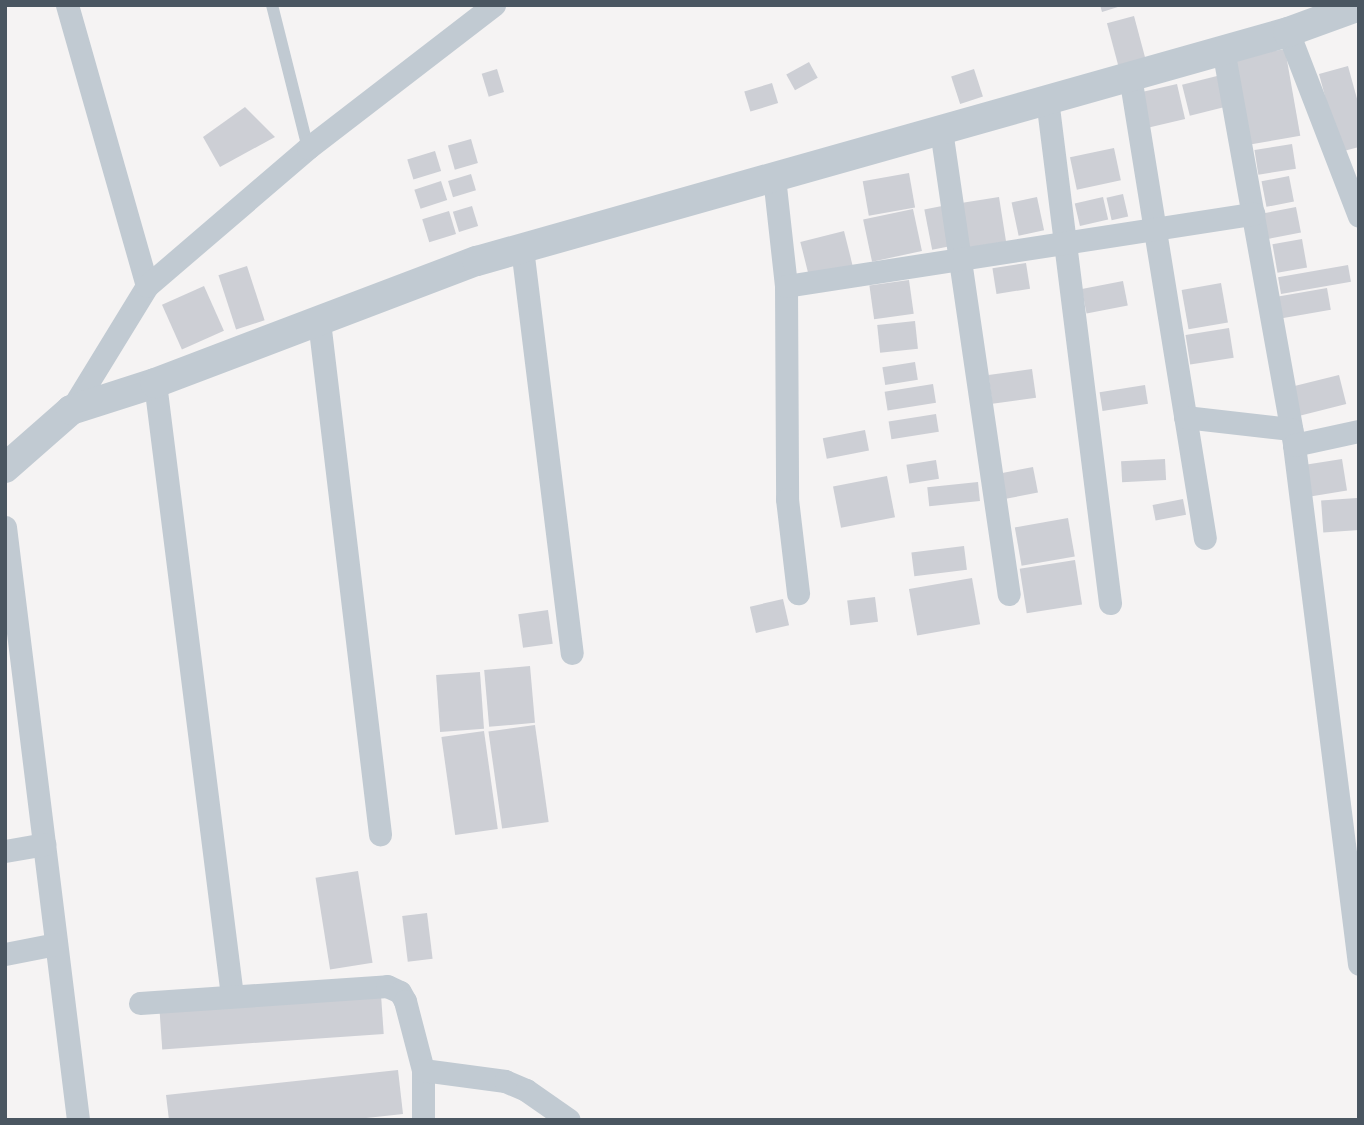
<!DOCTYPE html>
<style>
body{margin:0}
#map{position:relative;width:1364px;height:1125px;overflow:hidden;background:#f5f3f3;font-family:"PT Sans",sans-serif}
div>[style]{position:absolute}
.building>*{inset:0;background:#cdcfd5;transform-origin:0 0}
.service>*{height:12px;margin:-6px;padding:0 6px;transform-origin:6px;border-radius:6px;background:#c1cad2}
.minor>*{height:23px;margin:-11.5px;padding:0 11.5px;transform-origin:11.5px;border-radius:11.5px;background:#c1cad2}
.tertiary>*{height:30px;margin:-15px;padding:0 15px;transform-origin:15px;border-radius:15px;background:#c1cad2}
span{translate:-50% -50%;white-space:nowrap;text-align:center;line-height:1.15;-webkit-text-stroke:6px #fff;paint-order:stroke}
.frame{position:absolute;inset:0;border:7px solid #4a5661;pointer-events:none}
</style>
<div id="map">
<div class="building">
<i style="clip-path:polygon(1100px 5px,1121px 5px,1121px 6px,1102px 12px)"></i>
<i style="left:1134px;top:16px;width:47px;height:28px;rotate:75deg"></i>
<i style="left:1285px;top:49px;width:88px;height:51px;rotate:80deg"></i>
<i style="left:809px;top:62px;width:18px;height:26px;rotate:61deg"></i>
<i style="clip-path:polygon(1348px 66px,1359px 106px,1359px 147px,1340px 152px,1319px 74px)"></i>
<i style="left:497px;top:69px;width:24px;height:16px;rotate:73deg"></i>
<i style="left:974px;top:69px;width:29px;height:24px;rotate:72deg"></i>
<i style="left:1217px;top:76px;width:32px;height:36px;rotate:76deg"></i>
<i style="left:772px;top:83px;width:21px;height:29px;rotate:73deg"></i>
<i style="left:1177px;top:84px;width:36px;height:36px;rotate:77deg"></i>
<i style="clip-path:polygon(245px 107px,275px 137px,220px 167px,203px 137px)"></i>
<i style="left:471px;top:139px;width:25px;height:24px;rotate:74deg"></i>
<i style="left:1292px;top:144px;width:25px;height:38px;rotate:81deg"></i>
<i style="left:1114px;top:148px;width:33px;height:45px;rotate:78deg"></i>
<i style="left:435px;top:151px;width:21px;height:29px;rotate:73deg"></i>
<i style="left:909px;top:173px;width:35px;height:47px;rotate:80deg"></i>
<i style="left:471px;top:174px;width:17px;height:24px;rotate:73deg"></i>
<i style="left:1289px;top:176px;width:26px;height:28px;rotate:79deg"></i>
<i style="left:441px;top:181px;width:20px;height:28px;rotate:72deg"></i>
<i style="left:1123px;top:194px;width:23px;height:17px;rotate:77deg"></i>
<i style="left:999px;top:197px;width:45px;height:40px;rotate:81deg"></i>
<i style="left:1037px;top:197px;width:34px;height:26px;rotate:78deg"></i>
<i style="left:1103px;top:197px;width:23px;height:29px;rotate:77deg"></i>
<i style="left:472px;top:206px;width:21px;height:20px;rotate:73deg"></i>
<i style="left:942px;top:206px;width:41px;height:18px;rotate:79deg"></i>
<i style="left:1296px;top:207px;width:26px;height:34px;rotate:79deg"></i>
<i style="left:913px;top:209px;width:43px;height:51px;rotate:78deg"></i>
<i style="left:449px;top:211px;width:24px;height:28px;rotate:73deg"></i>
<i style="left:844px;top:231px;width:36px;height:45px;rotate:76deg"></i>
<i style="left:1302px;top:239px;width:29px;height:30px;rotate:80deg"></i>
<i style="left:1026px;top:263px;width:26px;height:34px;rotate:81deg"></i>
<i style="left:1348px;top:265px;width:17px;height:71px;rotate:80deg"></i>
<i style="left:247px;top:266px;width:57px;height:30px;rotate:72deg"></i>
<i style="left:909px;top:280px;width:34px;height:40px;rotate:82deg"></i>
<i style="left:1123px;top:281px;width:25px;height:42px;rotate:79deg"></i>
<i style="left:1221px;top:283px;width:40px;height:40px;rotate:80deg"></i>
<i style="left:204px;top:286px;width:49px;height:46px;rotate:66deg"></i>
<i style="left:1327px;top:288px;width:22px;height:51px;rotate:80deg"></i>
<i style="left:915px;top:321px;width:28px;height:38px;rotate:84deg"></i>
<i style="left:1229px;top:328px;width:30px;height:44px;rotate:81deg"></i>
<i style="left:915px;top:362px;width:18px;height:33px;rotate:81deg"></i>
<i style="left:1032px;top:369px;width:29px;height:44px;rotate:82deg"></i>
<i style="left:1339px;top:375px;width:30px;height:50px;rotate:76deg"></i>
<i style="left:933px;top:384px;width:19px;height:49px;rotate:81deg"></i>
<i style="left:1145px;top:385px;width:19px;height:46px;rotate:81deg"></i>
<i style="left:936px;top:414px;width:18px;height:48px;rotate:81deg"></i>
<i style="left:865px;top:430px;width:21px;height:43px;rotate:79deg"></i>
<i style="left:1165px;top:459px;width:21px;height:44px;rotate:87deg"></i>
<i style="left:1342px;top:459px;width:32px;height:37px;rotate:81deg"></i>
<i style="left:936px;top:460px;width:19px;height:30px;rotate:81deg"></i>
<i style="left:1033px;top:467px;width:26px;height:34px;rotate:79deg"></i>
<i style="left:887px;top:476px;width:42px;height:55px;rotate:79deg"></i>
<i style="left:978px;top:482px;width:19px;height:51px;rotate:84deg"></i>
<i style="left:1357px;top:498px;width:32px;height:36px;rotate:86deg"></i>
<i style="left:1183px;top:499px;width:16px;height:31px;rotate:79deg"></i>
<i style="left:1068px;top:518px;width:39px;height:54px;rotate:80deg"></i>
<i style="left:964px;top:546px;width:24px;height:53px;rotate:83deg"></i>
<i style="left:1075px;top:560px;width:45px;height:56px;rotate:81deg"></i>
<i style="left:972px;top:578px;width:47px;height:64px;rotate:80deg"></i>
<i style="left:875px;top:597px;width:25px;height:28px;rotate:83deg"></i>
<i style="left:783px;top:599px;width:27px;height:34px;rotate:77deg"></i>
<i style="left:548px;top:610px;width:34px;height:30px;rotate:82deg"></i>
<i style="left:530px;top:666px;width:57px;height:46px;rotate:85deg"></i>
<i style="left:480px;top:672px;width:57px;height:44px;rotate:86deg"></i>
<i style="left:535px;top:725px;width:98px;height:47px;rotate:82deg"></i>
<i style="left:484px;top:731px;width:99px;height:43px;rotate:82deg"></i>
<i style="left:358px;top:871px;width:93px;height:43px;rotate:81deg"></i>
<i style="left:427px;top:913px;width:46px;height:25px;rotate:83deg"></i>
<i style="left:381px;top:995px;width:39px;height:222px;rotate:86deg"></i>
<i style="clip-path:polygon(398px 1070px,403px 1114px,348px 1120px,169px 1120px,166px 1095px)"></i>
</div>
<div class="service">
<i style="left:272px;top:5px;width:147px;rotate:75.9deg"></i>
</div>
<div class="minor">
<i style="left:67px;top:5px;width:292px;rotate:74.1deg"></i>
<i style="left:1288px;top:32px;width:197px;rotate:68.9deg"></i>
<i style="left:1223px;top:49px;width:402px;rotate:79.8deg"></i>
<i style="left:1294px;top:445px;width:523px;rotate:82.86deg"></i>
<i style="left:1130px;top:76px;width:468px;rotate:80.8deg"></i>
<i style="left:1047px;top:99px;width:508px;rotate:82.87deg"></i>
<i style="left:941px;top:130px;width:469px;rotate:81.7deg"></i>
<i style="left:774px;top:177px;width:110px;rotate:83.7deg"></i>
<i style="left:786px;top:286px;width:213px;rotate:89.7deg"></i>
<i style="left:787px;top:499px;width:95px;rotate:83.3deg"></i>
<i style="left:522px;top:248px;width:408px;rotate:83deg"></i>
<i style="left:786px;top:286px;width:473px;rotate:-8.8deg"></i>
<i style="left:319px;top:321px;width:517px;rotate:83.22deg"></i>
<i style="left:155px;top:383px;width:618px;rotate:82.84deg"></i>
<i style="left:71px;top:410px;width:145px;rotate:-58.5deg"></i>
<i style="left:147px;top:286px;width:212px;rotate:-40.6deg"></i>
<i style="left:308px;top:148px;width:235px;rotate:-37.6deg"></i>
<i style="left:1185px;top:417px;width:107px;rotate:6.5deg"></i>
<i style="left:1294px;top:445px;width:66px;rotate:-12.2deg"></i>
<i style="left:5px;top:527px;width:597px;rotate:82.98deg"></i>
<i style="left:5px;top:851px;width:40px;rotate:-10deg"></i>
<i style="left:5px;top:954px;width:52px;rotate:-11.1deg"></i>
<i style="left:140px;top:1003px;width:248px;rotate:-3.9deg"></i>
<i style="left:387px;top:986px;width:14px;rotate:25deg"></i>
<i style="left:400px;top:992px;width:10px;rotate:61deg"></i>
<i style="left:405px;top:1001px;width:71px;rotate:75.4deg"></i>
<i style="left:423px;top:1070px;width:50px;rotate:90deg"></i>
<i style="left:423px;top:1070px;width:83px;rotate:7.6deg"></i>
<i style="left:505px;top:1081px;width:23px;rotate:23deg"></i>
<i style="left:526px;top:1090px;width:52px;rotate:34.9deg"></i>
</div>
<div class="tertiary">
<i style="left:5px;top:468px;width:88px;rotate:-41.3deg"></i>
<i style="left:71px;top:410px;width:88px;rotate:-17.8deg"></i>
<i style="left:155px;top:383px;width:344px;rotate:-20.8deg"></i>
<i style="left:477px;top:261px;width:843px;rotate:-15.77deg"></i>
<i style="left:1288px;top:32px;width:76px;rotate:-20.1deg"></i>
</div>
<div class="frame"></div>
</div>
